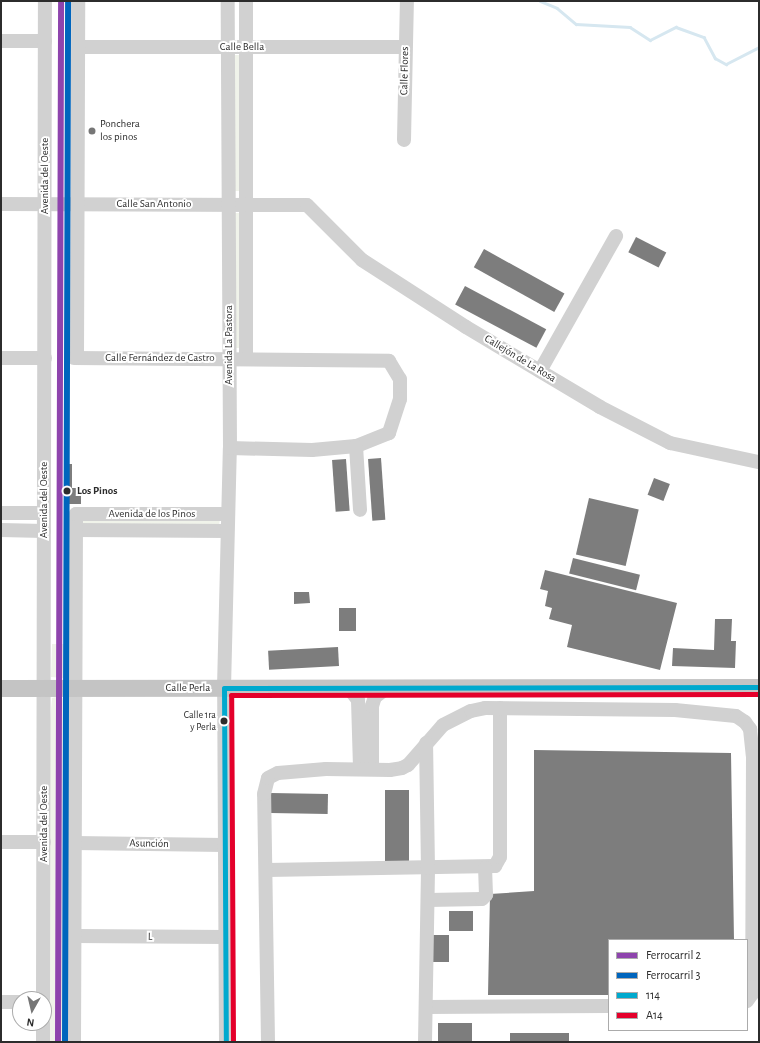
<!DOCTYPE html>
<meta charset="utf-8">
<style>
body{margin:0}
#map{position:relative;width:760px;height:1043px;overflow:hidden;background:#fff;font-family:"Alegreya Sans",sans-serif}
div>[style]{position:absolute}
.green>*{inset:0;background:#f0f3ea;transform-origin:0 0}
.stream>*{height:2.5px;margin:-1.25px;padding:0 1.25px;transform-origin:1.25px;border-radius:1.25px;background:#d6e7f0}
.building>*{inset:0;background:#7d7d7d;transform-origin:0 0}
.minor>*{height:14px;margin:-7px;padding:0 7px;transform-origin:7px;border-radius:7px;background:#d1d1d1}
.major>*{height:17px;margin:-8.5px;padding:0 8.5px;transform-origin:8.5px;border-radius:8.5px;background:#c4c4c4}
.bus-1>*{height:5px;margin:-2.5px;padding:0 2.5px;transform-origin:2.5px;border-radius:2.5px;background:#00a9ce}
.bus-2>*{height:5px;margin:-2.5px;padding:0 2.5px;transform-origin:2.5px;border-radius:2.5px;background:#e4002b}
.rail-1>*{height:6px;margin:-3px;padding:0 3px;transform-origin:3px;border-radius:3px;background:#8e44ad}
.rail-2>*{height:6px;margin:-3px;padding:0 3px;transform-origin:3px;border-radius:3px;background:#0065bd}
.dots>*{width:11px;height:11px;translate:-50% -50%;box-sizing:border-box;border:2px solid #fff;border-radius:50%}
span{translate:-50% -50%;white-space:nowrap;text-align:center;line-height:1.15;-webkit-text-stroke:4px #fff;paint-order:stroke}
.bus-label{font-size:10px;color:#2c2c2c}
.right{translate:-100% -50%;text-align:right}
.street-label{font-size:11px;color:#2c2c2c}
.poi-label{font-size:11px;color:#2c2c2c}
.left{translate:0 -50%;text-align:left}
.stop-label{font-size:11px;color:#2c2c2c;font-weight:700}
.frame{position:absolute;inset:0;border:2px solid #2c2c2c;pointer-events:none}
.legend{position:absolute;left:608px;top:939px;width:140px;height:92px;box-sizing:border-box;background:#fff;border:1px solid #ababab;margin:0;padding:5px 7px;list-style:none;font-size:12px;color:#2c2c2c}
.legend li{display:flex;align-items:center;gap:8px;height:20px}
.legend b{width:20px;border:1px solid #ababab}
.north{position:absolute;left:12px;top:991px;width:40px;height:40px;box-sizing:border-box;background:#fff;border:1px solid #ababab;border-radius:50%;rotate:188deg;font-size:11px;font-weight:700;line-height:16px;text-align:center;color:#2c2c2c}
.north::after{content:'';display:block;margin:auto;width:14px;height:18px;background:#767676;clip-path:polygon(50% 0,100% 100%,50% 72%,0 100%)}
</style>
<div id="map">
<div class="green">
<i style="left:234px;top:55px;width:6px;height:136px"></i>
<i style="left:241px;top:213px;width:135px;height:6px;rotate:90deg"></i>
<i style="clip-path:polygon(83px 517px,220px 519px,219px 525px,83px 524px)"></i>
<i style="clip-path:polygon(52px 644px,70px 644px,69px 672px,63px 678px,51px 677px)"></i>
<i style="clip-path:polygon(56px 697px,66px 699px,69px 702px,73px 1042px,48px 1042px,50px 721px,52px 698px)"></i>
</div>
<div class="stream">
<i style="left:540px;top:1px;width:18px;rotate:22deg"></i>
<i style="left:557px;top:8px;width:25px;rotate:40deg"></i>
<i style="left:576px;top:24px;width:54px;rotate:3.2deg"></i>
<i style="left:630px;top:27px;width:24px;rotate:33deg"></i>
<i style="left:650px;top:40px;width:29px;rotate:-27deg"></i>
<i style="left:676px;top:27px;width:30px;rotate:20deg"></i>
<i style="left:704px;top:37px;width:24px;rotate:62deg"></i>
<i style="left:715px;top:58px;width:13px;rotate:29deg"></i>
<i style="left:726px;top:64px;width:37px;rotate:-27deg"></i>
</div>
<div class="building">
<i style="left:636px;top:237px;width:34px;height:17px;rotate:27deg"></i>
<i style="left:484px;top:249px;width:92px;height:21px;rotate:29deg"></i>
<i style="left:465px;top:286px;width:92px;height:21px;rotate:28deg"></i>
<i style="left:381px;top:458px;width:62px;height:13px;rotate:86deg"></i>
<i style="left:346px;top:459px;width:52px;height:14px;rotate:86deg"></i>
<i style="clip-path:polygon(68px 464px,72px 464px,72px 488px,81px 488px,81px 504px,68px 504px)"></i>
<i style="left:654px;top:478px;width:17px;height:18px;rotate:21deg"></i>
<i style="left:589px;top:498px;width:51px;height:58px;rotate:13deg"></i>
<i style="left:573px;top:558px;width:69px;height:16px;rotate:14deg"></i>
<i style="clip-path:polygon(545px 570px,677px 603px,660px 670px,567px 647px,572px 625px,549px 619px,552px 608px,545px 606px,548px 591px,540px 589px)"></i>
<i style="clip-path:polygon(294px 592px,309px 592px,310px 603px,294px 604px)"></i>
<i style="left:339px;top:608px;width:17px;height:23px"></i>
<i style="clip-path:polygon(715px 619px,732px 619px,731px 641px,736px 641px,735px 668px,672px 666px,673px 648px,714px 650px)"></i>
<i style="left:338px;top:647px;width:19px;height:70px;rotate:87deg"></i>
<i style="clip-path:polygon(534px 750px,731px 753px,734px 940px,609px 940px,609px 995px,488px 995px,490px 894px,534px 891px)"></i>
<i style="left:385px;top:790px;width:24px;height:74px"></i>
<i style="left:271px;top:793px;width:57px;height:20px;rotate:1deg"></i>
<i style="left:449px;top:911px;width:24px;height:20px"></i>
<i style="left:430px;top:935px;width:19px;height:27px"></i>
<i style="left:438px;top:1023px;width:34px;height:19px"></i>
<i style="left:510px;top:1033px;width:59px;height:9px"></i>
</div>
<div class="minor">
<i style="left:246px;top:1px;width:358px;rotate:90deg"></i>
<i style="left:1px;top:41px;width:44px"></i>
<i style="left:79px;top:47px;width:326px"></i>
<i style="left:404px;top:140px;width:139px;rotate:-88.8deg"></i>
<i style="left:1px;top:204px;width:306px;rotate:0.2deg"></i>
<i style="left:307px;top:205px;width:78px;rotate:45deg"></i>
<i style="left:362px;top:260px;width:124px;rotate:32.8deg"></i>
<i style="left:466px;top:327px;width:156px;rotate:30.8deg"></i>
<i style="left:600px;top:407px;width:79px;rotate:27.2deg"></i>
<i style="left:670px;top:443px;width:91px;rotate:12.1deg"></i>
<i style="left:1px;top:358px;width:44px"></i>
<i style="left:74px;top:358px;width:315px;rotate:0.5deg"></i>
<i style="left:389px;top:361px;width:21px;rotate:59deg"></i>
<i style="left:400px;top:379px;width:20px;rotate:90deg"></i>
<i style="left:400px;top:399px;width:36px;rotate:108deg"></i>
<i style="left:389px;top:433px;width:35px;rotate:158deg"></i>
<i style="left:356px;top:446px;width:44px;rotate:174.8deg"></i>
<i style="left:312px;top:450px;width:82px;rotate:-178.6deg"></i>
<i style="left:77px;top:358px;width:357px;rotate:-89.8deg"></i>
<i style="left:540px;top:371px;width:155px;rotate:-60.6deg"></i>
<i style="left:356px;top:446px;width:64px;rotate:86.4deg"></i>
<i style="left:1px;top:513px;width:43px"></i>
<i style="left:1px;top:530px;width:43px;rotate:1.3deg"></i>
<i style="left:76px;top:530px;width:151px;rotate:0.4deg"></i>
<i style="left:340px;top:687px;width:12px;rotate:20deg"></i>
<i style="left:351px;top:691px;width:11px;rotate:52deg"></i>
<i style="left:358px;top:700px;width:68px;rotate:88.3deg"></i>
<i style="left:372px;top:768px;width:62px;rotate:-90deg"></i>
<i style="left:372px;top:706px;width:9px;rotate:-72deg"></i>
<i style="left:375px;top:697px;width:15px;rotate:-37deg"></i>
<i style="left:1px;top:842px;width:43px"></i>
<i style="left:74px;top:843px;width:150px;rotate:0.8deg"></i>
<i style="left:267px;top:870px;width:228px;rotate:-1deg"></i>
<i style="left:495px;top:866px;width:10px;rotate:-61deg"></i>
<i style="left:500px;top:857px;width:149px;rotate:-90deg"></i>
<i style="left:428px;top:900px;width:54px;rotate:-1.1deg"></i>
<i style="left:482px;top:899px;width:6px;rotate:-45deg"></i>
<i style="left:486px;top:895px;width:27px;rotate:-92deg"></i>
<i style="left:74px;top:936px;width:152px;rotate:0.4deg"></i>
<i style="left:43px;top:999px;width:998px;rotate:-89.89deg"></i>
<i style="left:1px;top:1002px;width:19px"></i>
<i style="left:426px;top:1007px;width:183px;rotate:-0.3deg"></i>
<i style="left:43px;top:1042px;width:19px;rotate:-90deg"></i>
<i style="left:74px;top:1042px;width:528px;rotate:-89.78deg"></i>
<i style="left:76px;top:514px;width:152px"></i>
<i style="left:226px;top:1042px;width:354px;rotate:-90.3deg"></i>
<i style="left:224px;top:688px;width:240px;rotate:-88.6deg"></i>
<i style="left:230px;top:448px;width:447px;rotate:-90.3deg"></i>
<i style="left:268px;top:1042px;width:248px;rotate:-90.9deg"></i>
<i style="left:264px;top:794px;width:16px;rotate:-76deg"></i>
<i style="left:268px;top:778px;width:11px;rotate:-27deg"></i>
<i style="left:278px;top:773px;width:48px;rotate:-4.8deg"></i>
<i style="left:326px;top:769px;width:64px;rotate:0.9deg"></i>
<i style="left:390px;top:770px;width:12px;rotate:-9deg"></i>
<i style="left:402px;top:768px;width:7px;rotate:-27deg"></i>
<i style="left:408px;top:765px;width:53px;rotate:-48.8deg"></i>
<i style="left:443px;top:725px;width:31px;rotate:-27deg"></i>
<i style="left:471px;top:711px;width:14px;rotate:-12deg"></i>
<i style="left:485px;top:708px;width:190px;rotate:0.6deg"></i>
<i style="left:675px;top:710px;width:61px;rotate:5.6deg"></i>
<i style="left:736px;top:716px;width:11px;rotate:34deg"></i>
<i style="left:745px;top:722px;width:9px;rotate:54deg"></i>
<i style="left:750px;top:729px;width:27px;rotate:84deg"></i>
<i style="left:753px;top:756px;width:231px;rotate:90.2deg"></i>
<i style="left:752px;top:987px;width:7px;rotate:90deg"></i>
<i style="left:752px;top:994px;width:9px;rotate:126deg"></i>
<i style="left:425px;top:1042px;width:174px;rotate:-89deg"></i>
<i style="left:428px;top:868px;width:125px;rotate:-90.9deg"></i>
</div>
<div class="major">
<i style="left:1px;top:688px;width:758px;rotate:-0.08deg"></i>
</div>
<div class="bus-1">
<i style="left:224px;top:688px;width:535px;rotate:-0.11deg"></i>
<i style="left:224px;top:688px;width:354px;rotate:89.7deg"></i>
</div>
<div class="bus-2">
<i style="left:233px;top:1042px;width:347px;rotate:-90.3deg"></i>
<i style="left:231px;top:695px;width:528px;rotate:-0.11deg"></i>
</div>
<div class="rail-1">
<i style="left:58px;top:1042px;width:1041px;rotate:-89.83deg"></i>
</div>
<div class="rail-2">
<i style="left:65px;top:1042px;width:1041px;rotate:-89.83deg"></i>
</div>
<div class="dots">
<i style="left:92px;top:131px;background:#767676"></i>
<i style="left:67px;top:491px;background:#2c2c2c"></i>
<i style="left:224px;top:721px;background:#2c2c2c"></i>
</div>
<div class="bus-label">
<span class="right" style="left:216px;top:721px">Calle 1ra<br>y Perla</span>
</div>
<div class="street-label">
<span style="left:242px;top:47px">Calle Bella</span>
<span style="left:405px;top:71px;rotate:-89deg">Calle Flores</span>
<span style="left:45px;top:176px;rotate:-90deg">Avenida del Oeste</span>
<span style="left:154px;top:204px">Calle San Antonio</span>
<span style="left:229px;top:345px;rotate:-90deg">Avenida La Pastora</span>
<span style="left:160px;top:358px">Calle Fernández de Castro</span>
<span style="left:520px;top:359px;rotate:31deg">Callejón de La Rosa</span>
<span style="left:44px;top:500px;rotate:-90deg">Avenida del Oeste</span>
<span style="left:152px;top:514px">Avenida de los Pinos</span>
<span style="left:188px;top:688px">Calle Perla</span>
<span style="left:44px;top:824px;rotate:-90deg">Avenida del Oeste</span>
<span style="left:149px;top:844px;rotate:1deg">Asunción</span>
<span style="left:150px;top:937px;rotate:1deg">L</span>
</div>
<div class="poi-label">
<span class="left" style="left:100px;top:131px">Ponchera<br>los pinos</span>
</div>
<div class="stop-label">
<span class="left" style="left:77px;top:491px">Los Pinos</span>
</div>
<div class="frame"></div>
<ul class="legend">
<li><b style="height:5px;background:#8e44ad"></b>Ferrocarril 2</li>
<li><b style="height:5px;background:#0065bd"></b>Ferrocarril 3</li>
<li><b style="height:5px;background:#00a9ce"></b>114</li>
<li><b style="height:5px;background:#e4002b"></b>A14</li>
</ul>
<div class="north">N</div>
</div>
